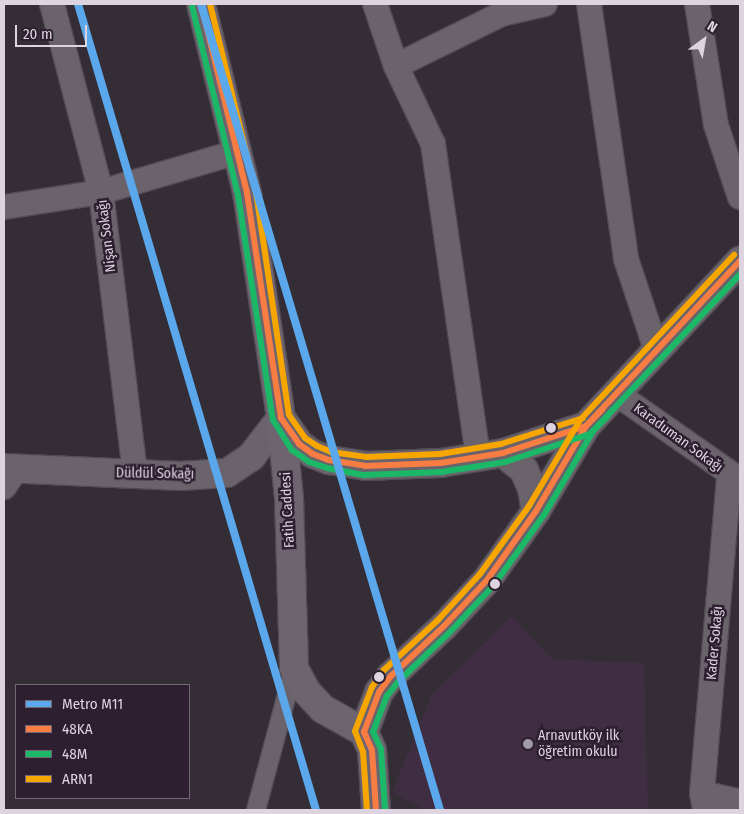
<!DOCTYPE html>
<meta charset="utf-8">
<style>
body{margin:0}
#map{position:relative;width:744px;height:814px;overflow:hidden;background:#342d36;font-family:"Fira Sans Condensed",sans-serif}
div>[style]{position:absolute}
.built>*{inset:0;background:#3f2e42}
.roads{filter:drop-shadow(1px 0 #524b54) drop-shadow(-1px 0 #524b54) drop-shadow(0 1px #524b54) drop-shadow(0 -1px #524b54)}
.pedestrian>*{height:18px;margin:-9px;padding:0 9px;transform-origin:9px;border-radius:9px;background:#6a636b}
.minor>*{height:24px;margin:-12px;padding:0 12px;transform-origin:12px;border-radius:12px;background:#6a636b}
.tertiary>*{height:28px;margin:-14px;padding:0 14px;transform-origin:14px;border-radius:14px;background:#6a636b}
.secondary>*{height:28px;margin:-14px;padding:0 14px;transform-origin:14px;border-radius:14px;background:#6a636b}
.primary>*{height:28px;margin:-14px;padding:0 14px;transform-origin:14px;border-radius:14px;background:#6d646f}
.bus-1>*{height:6px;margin:-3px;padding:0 3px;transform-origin:3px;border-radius:3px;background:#f77d43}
.bus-2>*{height:6px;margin:-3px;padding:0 3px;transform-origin:3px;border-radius:3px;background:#1ab867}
.bus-3>*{height:6px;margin:-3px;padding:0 3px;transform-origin:3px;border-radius:3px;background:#f7a600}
.metro-1>*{height:8px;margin:-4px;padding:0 4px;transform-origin:4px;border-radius:4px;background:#5aa8eb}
.dots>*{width:14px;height:14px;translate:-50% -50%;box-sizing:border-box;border:2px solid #2d1f2f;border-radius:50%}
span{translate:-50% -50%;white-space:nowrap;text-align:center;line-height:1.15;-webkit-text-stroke:5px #2d1f2f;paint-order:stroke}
.street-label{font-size:14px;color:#ddd4df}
.poi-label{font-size:14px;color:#ddd4df}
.left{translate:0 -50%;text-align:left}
.frame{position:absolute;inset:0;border:5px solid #ddd4df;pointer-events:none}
.legend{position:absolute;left:15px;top:684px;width:175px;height:115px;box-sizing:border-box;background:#2d1f2f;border:1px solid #736775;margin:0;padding:6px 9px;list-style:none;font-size:15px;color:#ddd4df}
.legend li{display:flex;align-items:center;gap:10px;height:25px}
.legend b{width:25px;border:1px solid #736775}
.north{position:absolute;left:679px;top:15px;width:50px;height:50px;-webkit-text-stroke:4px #2d1f2f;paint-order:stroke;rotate:32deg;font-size:14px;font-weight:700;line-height:20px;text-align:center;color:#ddd4df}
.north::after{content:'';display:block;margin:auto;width:18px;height:22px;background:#ddd4df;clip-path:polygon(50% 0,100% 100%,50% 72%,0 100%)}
.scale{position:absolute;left:15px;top:25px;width:72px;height:22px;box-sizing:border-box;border:2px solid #ddd4df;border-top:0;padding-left:6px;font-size:15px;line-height:18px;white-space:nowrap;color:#ddd4df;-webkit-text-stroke:4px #2d1f2f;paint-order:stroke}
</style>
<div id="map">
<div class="built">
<i style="clip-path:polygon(512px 616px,552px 659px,644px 663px,648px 810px,425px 810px,392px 792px,431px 695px)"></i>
</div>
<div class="roads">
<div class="pedestrian">
<i style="left:256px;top:810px;width:147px;rotate:-75deg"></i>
</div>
<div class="minor">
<i style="left:52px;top:4px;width:194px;rotate:75.4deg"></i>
<i style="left:101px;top:192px;width:283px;rotate:83.1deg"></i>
<i style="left:375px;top:4px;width:65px;rotate:71.3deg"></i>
<i style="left:396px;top:66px;width:86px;rotate:64.6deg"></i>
<i style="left:433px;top:144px;width:316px;rotate:81.8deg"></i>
<i style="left:589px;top:4px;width:258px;rotate:81.7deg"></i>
<i style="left:626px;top:259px;width:98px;rotate:71.6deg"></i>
<i style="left:697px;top:4px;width:122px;rotate:81.1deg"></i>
<i style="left:716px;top:125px;width:76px;rotate:71.6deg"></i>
<i style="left:396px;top:66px;width:117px;rotate:-26.3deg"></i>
<i style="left:501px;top:14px;width:45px;rotate:-12.8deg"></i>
<i style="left:4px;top:207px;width:98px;rotate:-8.8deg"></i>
<i style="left:101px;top:192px;width:142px;rotate:-16.4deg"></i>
<i style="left:617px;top:394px;width:150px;rotate:35deg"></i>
<i style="left:4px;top:487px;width:22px;rotate:-56deg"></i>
<i style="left:702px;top:793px;width:39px;rotate:13deg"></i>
<i style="left:705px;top:810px;width:17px;rotate:-100deg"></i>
<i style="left:702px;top:793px;width:319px;rotate:-85.1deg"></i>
</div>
<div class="tertiary">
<i style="left:4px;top:468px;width:177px;rotate:2.6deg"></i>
<i style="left:181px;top:476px;width:46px;rotate:-3.7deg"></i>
<i style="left:227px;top:473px;width:29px;rotate:-34deg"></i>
<i style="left:251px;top:457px;width:49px;rotate:-52.4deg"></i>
</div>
<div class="secondary">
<i style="left:281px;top:418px;width:32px;rotate:55deg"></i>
<i style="left:299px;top:444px;width:17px;rotate:36deg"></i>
<i style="left:313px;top:454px;width:17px;rotate:21deg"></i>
<i style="left:329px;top:460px;width:36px;rotate:9deg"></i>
<i style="left:365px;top:466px;width:76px;rotate:-2.3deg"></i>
<i style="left:441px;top:463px;width:63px;rotate:-9.2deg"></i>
<i style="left:503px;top:453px;width:87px;rotate:-18deg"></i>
<i style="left:503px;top:453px;width:27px;rotate:39deg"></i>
<i style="left:524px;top:470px;width:21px;rotate:67deg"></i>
<i style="left:532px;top:489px;width:22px;rotate:80deg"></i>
<i style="left:364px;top:732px;width:43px;rotate:-69.4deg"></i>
<i style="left:379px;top:692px;width:20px;rotate:-53deg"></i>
<i style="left:391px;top:676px;width:73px;rotate:-43.3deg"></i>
<i style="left:444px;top:626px;width:63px;rotate:-46.9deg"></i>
<i style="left:487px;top:580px;width:85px;rotate:-54.6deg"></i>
<i style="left:536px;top:511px;width:99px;rotate:-59.5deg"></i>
<i style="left:586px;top:426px;width:226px;rotate:-47deg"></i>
</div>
<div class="primary">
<i style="left:201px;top:4px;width:195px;rotate:76.3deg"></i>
<i style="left:247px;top:193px;width:228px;rotate:81.4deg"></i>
<i style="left:281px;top:418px;width:80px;rotate:84.3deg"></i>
<i style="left:289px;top:498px;width:170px;rotate:88.3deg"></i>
<i style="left:294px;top:668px;width:26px;rotate:62deg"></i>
<i style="left:306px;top:691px;width:25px;rotate:47deg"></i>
<i style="left:323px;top:709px;width:47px;rotate:29.3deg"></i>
<i style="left:364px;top:732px;width:20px;rotate:66deg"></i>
<i style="left:372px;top:750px;width:60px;rotate:86.2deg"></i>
</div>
</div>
<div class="bus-1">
<i style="left:201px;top:4px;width:195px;rotate:76.3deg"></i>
<i style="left:247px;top:193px;width:228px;rotate:81.4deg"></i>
<i style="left:281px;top:418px;width:32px;rotate:55deg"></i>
<i style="left:299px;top:444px;width:17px;rotate:36deg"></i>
<i style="left:313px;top:454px;width:17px;rotate:21deg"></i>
<i style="left:329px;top:460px;width:36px;rotate:9deg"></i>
<i style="left:365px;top:466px;width:76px;rotate:-2.3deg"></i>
<i style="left:441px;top:463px;width:63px;rotate:-9.2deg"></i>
<i style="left:503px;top:453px;width:87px;rotate:-18deg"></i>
<i style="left:586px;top:426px;width:226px;rotate:-47deg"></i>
<i style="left:376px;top:810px;width:60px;rotate:-93.8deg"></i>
<i style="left:372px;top:750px;width:20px;rotate:-114deg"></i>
<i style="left:364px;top:732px;width:43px;rotate:-69.4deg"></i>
<i style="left:379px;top:692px;width:20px;rotate:-53deg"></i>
<i style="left:391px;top:676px;width:73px;rotate:-43.3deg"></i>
<i style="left:444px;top:626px;width:63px;rotate:-46.9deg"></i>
<i style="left:487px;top:580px;width:85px;rotate:-54.6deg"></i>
<i style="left:536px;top:511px;width:99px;rotate:-59.5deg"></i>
<i style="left:586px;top:426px;width:23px;rotate:-45deg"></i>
</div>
<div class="bus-2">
<i style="left:192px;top:6px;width:195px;rotate:76.3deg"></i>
<i style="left:238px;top:195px;width:228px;rotate:81.2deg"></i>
<i style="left:273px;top:420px;width:36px;rotate:58deg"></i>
<i style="left:292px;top:450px;width:21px;rotate:35deg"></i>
<i style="left:309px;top:462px;width:19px;rotate:18deg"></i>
<i style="left:327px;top:468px;width:38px;rotate:11deg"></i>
<i style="left:364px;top:475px;width:77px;rotate:-2.2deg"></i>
<i style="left:441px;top:472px;width:65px;rotate:-8.9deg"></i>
<i style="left:505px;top:462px;width:89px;rotate:-18.2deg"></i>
<i style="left:590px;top:434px;width:219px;rotate:-46.8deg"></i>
<i style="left:385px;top:809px;width:60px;rotate:-93.8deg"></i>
<i style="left:381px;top:749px;width:19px;rotate:-115deg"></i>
<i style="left:373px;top:732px;width:39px;rotate:-69deg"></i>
<i style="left:387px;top:696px;width:18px;rotate:-52deg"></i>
<i style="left:398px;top:682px;width:72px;rotate:-43.9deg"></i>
<i style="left:450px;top:632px;width:64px;rotate:-46.9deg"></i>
<i style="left:494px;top:585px;width:86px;rotate:-54.5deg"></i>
<i style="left:544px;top:515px;width:97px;rotate:-59.7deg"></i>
<i style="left:593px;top:431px;width:21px;rotate:-45deg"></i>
</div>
<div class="bus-3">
<i style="left:210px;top:4px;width:194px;rotate:76.3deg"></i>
<i style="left:256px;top:192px;width:225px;rotate:81.6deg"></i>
<i style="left:289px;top:415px;width:28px;rotate:55deg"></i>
<i style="left:305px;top:438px;width:14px;rotate:34deg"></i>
<i style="left:317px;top:446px;width:15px;rotate:23deg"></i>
<i style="left:331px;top:452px;width:35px;rotate:8deg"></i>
<i style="left:366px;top:457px;width:74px;rotate:-2.3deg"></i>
<i style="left:440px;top:454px;width:62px;rotate:-9.3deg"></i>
<i style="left:501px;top:444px;width:86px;rotate:-17.6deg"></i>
<i style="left:367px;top:810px;width:58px;rotate:-93.9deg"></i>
<i style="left:363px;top:752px;width:22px;rotate:-111deg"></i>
<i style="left:355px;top:731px;width:47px;rotate:-68.9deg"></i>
<i style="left:372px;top:687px;width:21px;rotate:-55deg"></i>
<i style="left:384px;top:670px;width:74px;rotate:-42.8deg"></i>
<i style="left:438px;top:620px;width:62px;rotate:-47.6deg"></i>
<i style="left:480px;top:574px;width:84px;rotate:-54.2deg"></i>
<i style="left:529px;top:506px;width:100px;rotate:-59.3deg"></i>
<i style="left:580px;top:420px;width:226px;rotate:-47deg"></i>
</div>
<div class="metro-1">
<i style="left:78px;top:4px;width:840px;rotate:73.55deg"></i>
<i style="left:201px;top:4px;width:841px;rotate:73.48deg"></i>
</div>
<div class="dots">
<i style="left:551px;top:428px;background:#ddd4df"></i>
<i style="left:495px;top:584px;background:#ddd4df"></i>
<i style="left:379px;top:677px;background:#ddd4df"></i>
<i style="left:528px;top:744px;background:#a29aa4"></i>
</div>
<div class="street-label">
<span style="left:107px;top:236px;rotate:-97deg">Nişan Sokağı</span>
<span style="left:678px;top:438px;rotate:36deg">Karaduman Sokağı</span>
<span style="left:155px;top:474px;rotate:1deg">Düldül Sokağı</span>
<span style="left:288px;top:510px;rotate:-93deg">Fatih Caddesi</span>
<span style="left:715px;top:643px;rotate:-85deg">Kader Sokağı</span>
</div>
<div class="poi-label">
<span class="left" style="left:538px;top:744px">Arnavutköy ilk<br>öğretim okulu</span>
</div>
<div class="frame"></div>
<ul class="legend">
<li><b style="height:6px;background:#5aa8eb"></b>Metro M11</li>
<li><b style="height:6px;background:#f77d43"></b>48KA</li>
<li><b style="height:6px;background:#1ab867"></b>48M</li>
<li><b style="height:6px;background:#f7a600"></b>ARN1</li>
</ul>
<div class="north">N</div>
<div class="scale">20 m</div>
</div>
